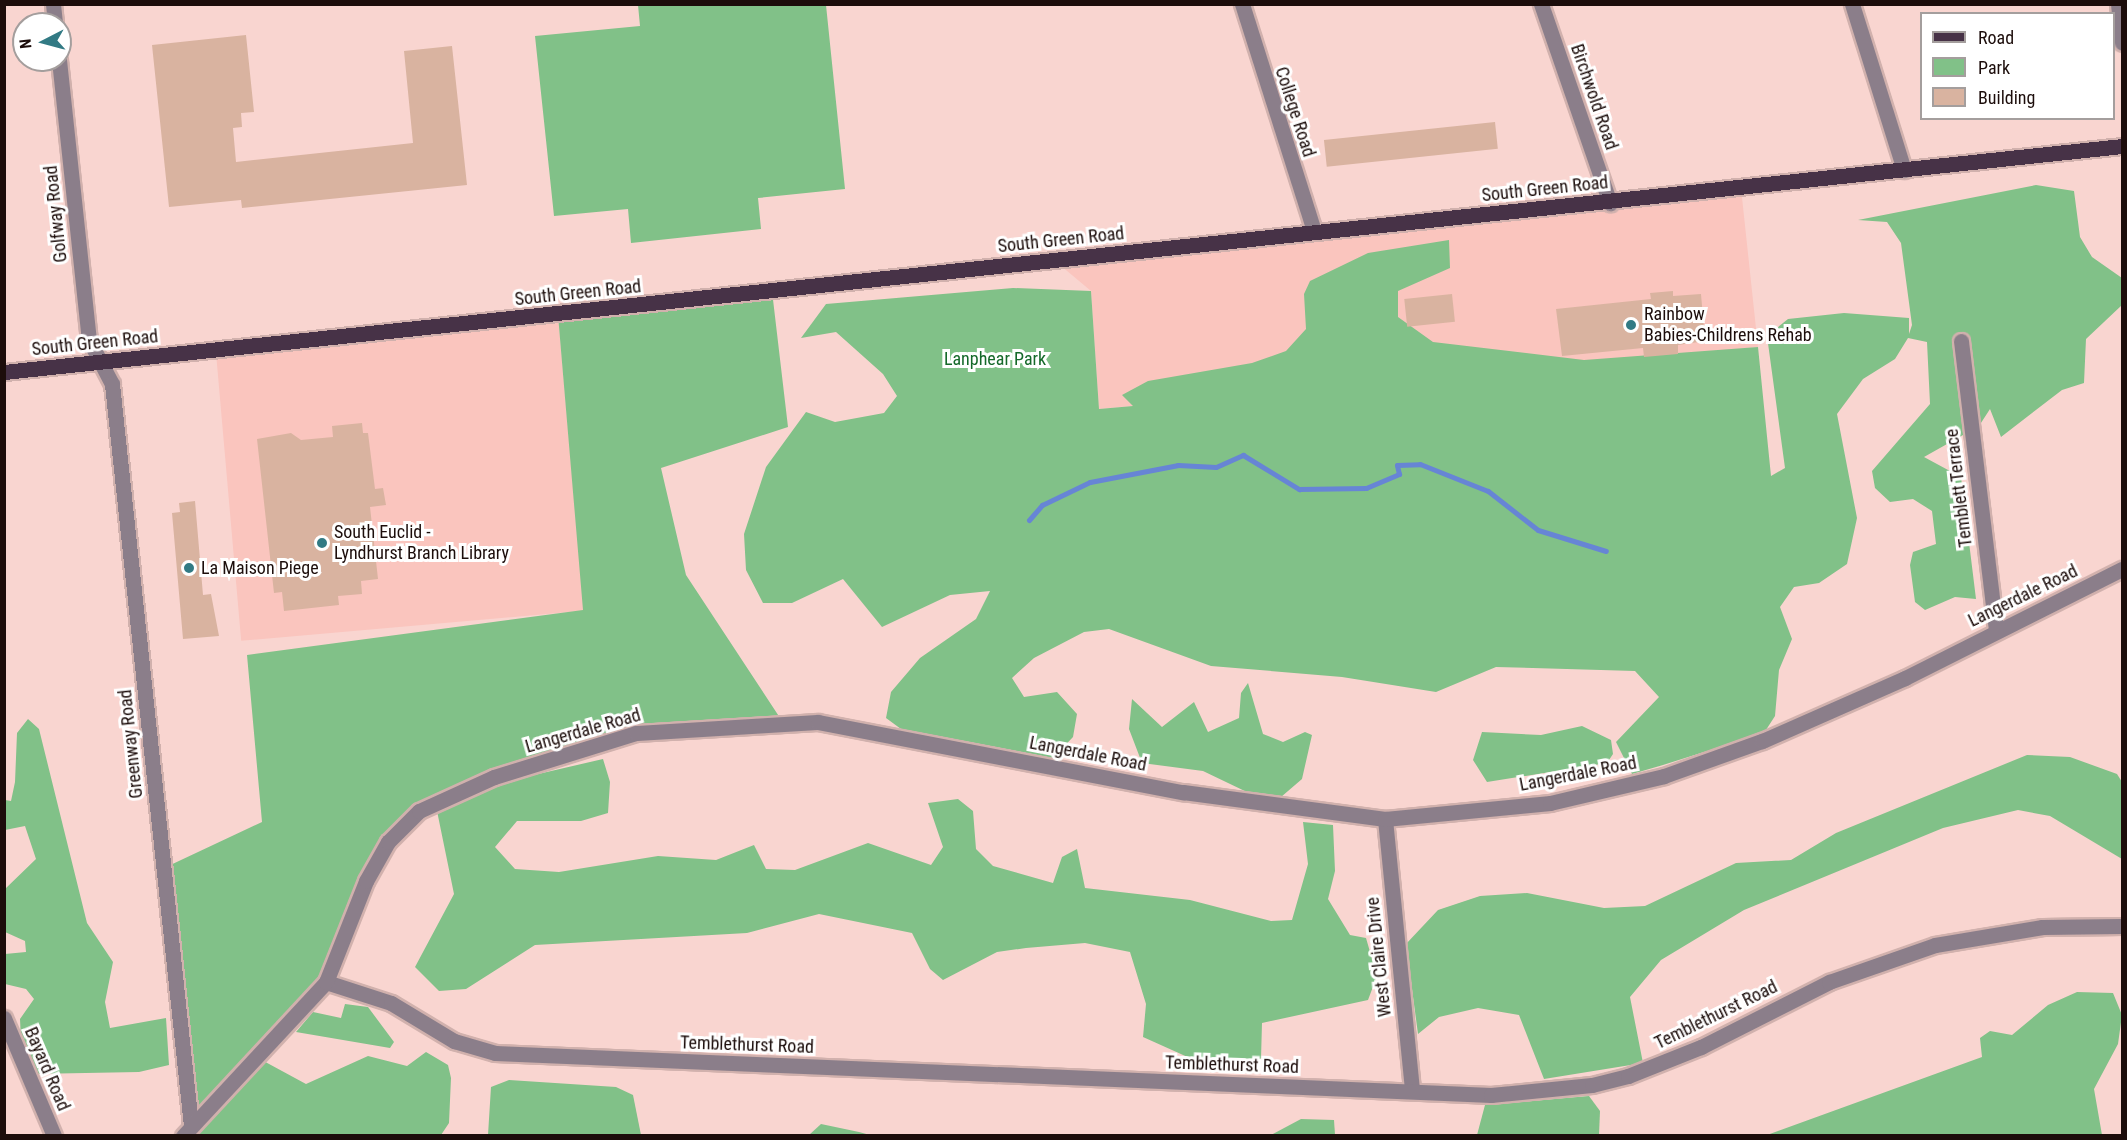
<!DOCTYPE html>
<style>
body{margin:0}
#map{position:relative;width:2127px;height:1140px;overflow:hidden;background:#f9d5d0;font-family:"Roboto Condensed",sans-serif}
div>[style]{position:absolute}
.built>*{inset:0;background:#fac5be;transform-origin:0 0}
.green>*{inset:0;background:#81c188}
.stream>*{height:5px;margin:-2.5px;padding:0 2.5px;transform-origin:2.5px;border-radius:2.5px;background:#6785d5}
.building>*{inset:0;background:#d9b3a0;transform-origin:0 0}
.roads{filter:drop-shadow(2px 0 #d1b1ad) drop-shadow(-2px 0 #d1b1ad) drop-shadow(0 2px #d1b1ad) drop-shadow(0 -2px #d1b1ad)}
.minor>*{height:15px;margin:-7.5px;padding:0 7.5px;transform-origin:7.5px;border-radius:7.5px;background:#8b7e8a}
.major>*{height:15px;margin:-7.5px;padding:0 7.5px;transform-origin:7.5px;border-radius:7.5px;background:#473247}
.dots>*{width:16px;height:16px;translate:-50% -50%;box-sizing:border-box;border:3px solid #fff;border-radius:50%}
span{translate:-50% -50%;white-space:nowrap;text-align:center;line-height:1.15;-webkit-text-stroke:6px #fff;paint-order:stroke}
.street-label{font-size:18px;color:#1c0d0b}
.poi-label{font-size:18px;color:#1c0d0b}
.left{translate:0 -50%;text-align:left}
.park-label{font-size:18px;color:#15692a}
.frame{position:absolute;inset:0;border:6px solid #1c0d0b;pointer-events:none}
.legend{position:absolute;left:1920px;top:12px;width:195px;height:108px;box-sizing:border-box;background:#fff;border:2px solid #a49e9d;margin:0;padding:8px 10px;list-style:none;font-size:18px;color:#1c0d0b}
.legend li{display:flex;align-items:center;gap:12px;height:30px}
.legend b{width:30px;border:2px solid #a49e9d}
.north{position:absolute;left:12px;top:12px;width:60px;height:60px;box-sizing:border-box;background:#fff;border:2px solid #a49e9d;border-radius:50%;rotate:264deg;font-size:16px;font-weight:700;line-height:24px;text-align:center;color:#1c0d0b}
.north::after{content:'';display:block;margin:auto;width:21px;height:27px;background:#327a84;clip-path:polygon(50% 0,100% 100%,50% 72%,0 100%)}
</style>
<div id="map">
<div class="built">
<i style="clip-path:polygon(1741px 188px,1758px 347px,1670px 356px,1099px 409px,1091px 291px,1054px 260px)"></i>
<i style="left:558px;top:315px;width:297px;height:344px;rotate:85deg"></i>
</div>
<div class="green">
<i style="clip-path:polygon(638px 5px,826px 5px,845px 189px,758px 198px,761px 229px,631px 243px,628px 209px,554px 216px,535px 36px,640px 26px)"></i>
<i style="clip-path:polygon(2036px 185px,2074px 191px,2080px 237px,2092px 257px,2122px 278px,2122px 305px,2086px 339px,2084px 383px,2062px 390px,2001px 437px,1990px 409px,1979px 426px,1924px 457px,1961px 477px,1976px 599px,1955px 597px,1925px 610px,1915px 602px,1910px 565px,1913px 552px,1936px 544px,1932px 511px,1913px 499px,1890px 502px,1875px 488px,1872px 471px,1930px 404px,1927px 342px,1908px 338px,1895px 359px,1863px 379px,1837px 414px,1857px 518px,1847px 564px,1819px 583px,1794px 587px,1780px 607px,1792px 639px,1779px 670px,1775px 716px,1764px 733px,1663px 765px,1632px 774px,1616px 742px,1659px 697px,1635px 671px,1496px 667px,1436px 692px,1342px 677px,1211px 666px,1109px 629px,1084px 632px,1034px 658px,1012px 678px,1024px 697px,1057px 692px,1077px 714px,1073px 737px,1053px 758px,901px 729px,886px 718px,891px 692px,920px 658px,976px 619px,990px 591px,950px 595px,882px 627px,843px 579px,792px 603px,763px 603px,746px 570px,744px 534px,766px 467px,806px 412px,835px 422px,884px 413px,897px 396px,883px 374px,836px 332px,801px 338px,826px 304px,1013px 288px,1091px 291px,1099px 409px,1133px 406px,1122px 395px,1148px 381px,1252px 363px,1286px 351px,1306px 329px,1304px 294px,1310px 281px,1368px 253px,1449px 240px,1450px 268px,1398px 291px,1398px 317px,1433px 342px,1584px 360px,1758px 347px,1771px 476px,1785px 468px,1767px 336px,1788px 319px,1844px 313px,1909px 318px,1909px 334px,1912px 325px,1901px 243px,1887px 222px,1858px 220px)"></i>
<i style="clip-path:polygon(772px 291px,788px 427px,661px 468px,686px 575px,784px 724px,636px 733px,419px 811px,388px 842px,326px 982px,258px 1058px,306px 1084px,368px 1056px,407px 1066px,426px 1052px,448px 1065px,451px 1078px,449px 1123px,441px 1135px,183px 1135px,191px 1126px,164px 868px,262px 822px,247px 655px,583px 610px,558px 315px)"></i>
<i style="clip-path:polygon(1248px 683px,1263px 734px,1283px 742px,1305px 732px,1312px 735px,1302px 779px,1281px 797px,1251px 794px,1203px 771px,1142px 763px,1129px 729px,1132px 699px,1162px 727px,1194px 702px,1208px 732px,1239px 718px,1241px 693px)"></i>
<i style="clip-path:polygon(28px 719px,39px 729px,87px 923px,113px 962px,105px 1002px,110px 1028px,166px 1018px,169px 1065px,139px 1072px,32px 1074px,21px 1040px,20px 1019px,34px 999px,26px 989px,5px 984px,5px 954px,26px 952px,25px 941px,5px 932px,5px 889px,36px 859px,25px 826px,5px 830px,5px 800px,11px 801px,15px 782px,17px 733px)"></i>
<i style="clip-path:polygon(1582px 726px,1611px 740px,1613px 754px,1607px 763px,1487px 782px,1473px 760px,1482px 732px,1541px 735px)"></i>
<i style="clip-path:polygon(2027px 755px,2070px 757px,2117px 774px,2122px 782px,2122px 859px,2050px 816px,2018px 810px,1943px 828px,1744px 910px,1661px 960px,1630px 997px,1643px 1063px,1544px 1079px,1519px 1015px,1478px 1008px,1439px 1017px,1418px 1034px,1406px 944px,1438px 910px,1480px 896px,1527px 893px,1604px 908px,1645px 906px,1736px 863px,1791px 860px,1836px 833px)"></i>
<i style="clip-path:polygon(603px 759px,610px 782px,608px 813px,581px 821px,517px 821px,495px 847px,515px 869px,559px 872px,658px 856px,716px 860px,754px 845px,766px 869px,795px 870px,868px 843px,931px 865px,943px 847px,928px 803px,958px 799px,973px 811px,976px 849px,993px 866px,1053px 883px,1062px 857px,1077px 849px,1085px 888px,1190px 900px,1271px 921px,1292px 920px,1308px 864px,1303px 822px,1333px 825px,1335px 871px,1328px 899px,1350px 935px,1366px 938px,1377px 976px,1368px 1000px,1262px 1023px,1261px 1059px,1192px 1059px,1143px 1037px,1146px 1004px,1130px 952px,1085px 943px,1026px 948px,997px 952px,943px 980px,930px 969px,912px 933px,819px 914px,747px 933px,535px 945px,466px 989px,439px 991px,415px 967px,454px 894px,437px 811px,508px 781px)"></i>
<i style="clip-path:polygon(2077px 992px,2113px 993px,2122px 1015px,2118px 1044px,2094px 1089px,2102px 1135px,1767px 1135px,1982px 1057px,1980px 1038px,1990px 1031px,2012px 1035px,2048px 1005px)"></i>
<i style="clip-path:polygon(345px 1004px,368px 1007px,394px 1042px,390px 1048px,296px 1032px,313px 1012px,341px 1018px)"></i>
<i style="clip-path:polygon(509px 1080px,616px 1087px,633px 1095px,641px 1135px,488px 1135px,491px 1087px)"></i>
<i style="clip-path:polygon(1589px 1096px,1600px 1111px,1599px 1135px,1477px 1135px,1485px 1105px)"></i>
<i style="clip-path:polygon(1301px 1119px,1334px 1120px,1335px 1135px,1271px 1135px)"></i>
<i style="clip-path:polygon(821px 1124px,859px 1132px,870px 1135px,809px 1135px)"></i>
</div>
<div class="stream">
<i style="left:1029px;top:520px;width:20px;rotate:-49deg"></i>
<i style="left:1042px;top:505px;width:53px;rotate:-25.6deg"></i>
<i style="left:1090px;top:482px;width:90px;rotate:-10.9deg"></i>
<i style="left:1178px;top:465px;width:38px;rotate:3deg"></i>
<i style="left:1216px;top:467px;width:30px;rotate:-24deg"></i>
<i style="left:1243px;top:455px;width:66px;rotate:31.3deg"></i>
<i style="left:1299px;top:489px;width:67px;rotate:-0.9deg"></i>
<i style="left:1366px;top:488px;width:36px;rotate:-23deg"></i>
<i style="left:1399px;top:474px;width:9px;rotate:-103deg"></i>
<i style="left:1397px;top:465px;width:23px;rotate:-2deg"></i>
<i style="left:1420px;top:464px;width:73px;rotate:21.7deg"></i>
<i style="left:1488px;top:491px;width:63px;rotate:38deg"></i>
<i style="left:1538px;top:530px;width:71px;rotate:17.2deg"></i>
</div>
<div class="building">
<i style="clip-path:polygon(246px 35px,254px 112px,241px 113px,242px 127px,233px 128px,236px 162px,413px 143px,404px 51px,452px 46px,467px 185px,242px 208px,241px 200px,169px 207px,152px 45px)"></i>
<i style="left:1495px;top:122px;width:27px;height:172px;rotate:84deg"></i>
<i style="clip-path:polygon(1673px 291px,1673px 296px,1701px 294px,1705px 341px,1678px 345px,1678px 354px,1644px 357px,1643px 348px,1562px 356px,1556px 309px,1651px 299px,1650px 293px)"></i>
<i style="left:1452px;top:294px;width:28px;height:48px;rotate:84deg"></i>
<i style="clip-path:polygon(362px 423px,363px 433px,368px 433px,375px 489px,383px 488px,386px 505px,370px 507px,378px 579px,361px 581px,362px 594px,338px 596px,339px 605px,284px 611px,282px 592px,274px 593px,257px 439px,291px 433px,301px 440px,333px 437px,332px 426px)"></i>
<i style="clip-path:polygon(195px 501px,203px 595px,211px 594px,219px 636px,183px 639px,172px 513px,180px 512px,179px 503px)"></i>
</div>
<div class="roads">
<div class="minor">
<i style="left:53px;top:4px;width:20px;rotate:84deg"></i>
<i style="left:1242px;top:4px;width:238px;rotate:72.4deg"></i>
<i style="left:1541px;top:4px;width:211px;rotate:70.9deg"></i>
<i style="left:1852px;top:4px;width:174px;rotate:72.6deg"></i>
<i style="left:2118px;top:4px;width:39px;rotate:84deg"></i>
<i style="left:59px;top:60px;width:282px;rotate:83.9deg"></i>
<i style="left:89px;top:340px;width:50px;rotate:62.4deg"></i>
<i style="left:112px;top:384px;width:746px;rotate:83.92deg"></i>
<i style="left:1961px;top:341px;width:291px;rotate:83.1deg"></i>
<i style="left:1385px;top:819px;width:273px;rotate:84.3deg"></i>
<i style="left:326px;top:982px;width:68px;rotate:17.9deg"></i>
<i style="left:391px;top:1003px;width:74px;rotate:31.1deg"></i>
<i style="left:454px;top:1041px;width:43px;rotate:16.3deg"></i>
<i style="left:495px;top:1053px;width:997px;rotate:2.41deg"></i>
<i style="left:1491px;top:1095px;width:101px;rotate:-5.7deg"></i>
<i style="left:1592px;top:1085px;width:37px;rotate:-14deg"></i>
<i style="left:1628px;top:1076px;width:79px;rotate:-21.7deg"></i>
<i style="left:1701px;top:1047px;width:144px;rotate:-26.9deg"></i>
<i style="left:1829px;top:982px;width:112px;rotate:-19.2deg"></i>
<i style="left:1935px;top:945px;width:109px;rotate:-9.5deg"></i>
<i style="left:2042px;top:927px;width:80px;rotate:-0.7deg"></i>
<i style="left:4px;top:1018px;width:128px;rotate:67deg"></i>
<i style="left:183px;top:1136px;width:210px;rotate:-47.1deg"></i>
<i style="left:326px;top:982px;width:109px;rotate:-68.4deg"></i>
<i style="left:366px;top:881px;width:45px;rotate:-60.6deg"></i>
<i style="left:388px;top:842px;width:44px;rotate:-45deg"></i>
<i style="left:419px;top:811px;width:82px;rotate:-24.4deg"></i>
<i style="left:494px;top:777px;width:149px;rotate:-17.2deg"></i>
<i style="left:636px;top:733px;width:182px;rotate:-3.5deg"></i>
<i style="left:818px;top:722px;width:372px;rotate:10.9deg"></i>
<i style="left:1183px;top:792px;width:204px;rotate:7.6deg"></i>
<i style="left:1385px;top:819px;width:166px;rotate:-5.5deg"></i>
<i style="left:1550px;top:803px;width:117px;rotate:-13.3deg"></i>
<i style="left:1664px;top:776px;width:104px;rotate:-19.7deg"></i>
<i style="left:1762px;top:741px;width:156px;rotate:-23.8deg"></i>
<i style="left:1905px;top:678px;width:243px;rotate:-26.7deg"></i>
</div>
<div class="major">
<i style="left:4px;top:372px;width:2130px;rotate:-6.09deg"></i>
</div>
</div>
<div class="dots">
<i style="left:1631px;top:325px;background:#327a84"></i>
<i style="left:322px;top:543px;background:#327a84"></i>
<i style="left:189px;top:568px;background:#327a84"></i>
</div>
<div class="street-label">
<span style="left:1594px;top:97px;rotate:71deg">Birchwold Road</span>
<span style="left:1295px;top:112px;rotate:72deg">College Road</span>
<span style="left:1545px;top:189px;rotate:-6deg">South Green Road</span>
<span style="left:56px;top:214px;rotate:-96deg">Golfway Road</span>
<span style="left:1061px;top:240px;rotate:-6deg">South Green Road</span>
<span style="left:578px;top:293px;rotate:-6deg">South Green Road</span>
<span style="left:95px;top:343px;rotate:-6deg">South Green Road</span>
<span style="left:1959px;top:488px;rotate:-97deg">Temblett Terrace</span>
<span style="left:2023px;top:596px;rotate:-26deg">Langerdale Road</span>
<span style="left:583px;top:731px;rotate:-16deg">Langerdale Road</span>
<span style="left:131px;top:744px;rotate:-96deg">Greenway Road</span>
<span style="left:1088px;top:754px;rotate:11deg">Langerdale Road</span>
<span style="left:1578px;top:774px;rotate:-11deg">Langerdale Road</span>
<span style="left:1379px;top:957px;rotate:-96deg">West Claire Drive</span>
<span style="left:1716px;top:1015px;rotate:-26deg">Temblethurst Road</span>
<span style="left:747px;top:1045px;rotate:2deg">Temblethurst Road</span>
<span style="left:1232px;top:1065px;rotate:2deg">Temblethurst Road</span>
<span style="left:47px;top:1069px;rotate:67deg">Bayard Road</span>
</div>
<div class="poi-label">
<span class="left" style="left:1644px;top:325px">Rainbow<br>Babies-Childrens Rehab</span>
<span class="left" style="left:334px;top:543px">South Euclid -<br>Lyndhurst Branch Library</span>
<span class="left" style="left:201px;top:568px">La Maison Piege</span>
</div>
<div class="park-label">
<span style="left:995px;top:359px">Lanphear Park</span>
</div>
<div class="frame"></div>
<ul class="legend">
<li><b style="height:8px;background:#473247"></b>Road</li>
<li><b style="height:16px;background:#81c188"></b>Park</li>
<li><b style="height:16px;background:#d9b3a0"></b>Building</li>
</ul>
<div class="north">N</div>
</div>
